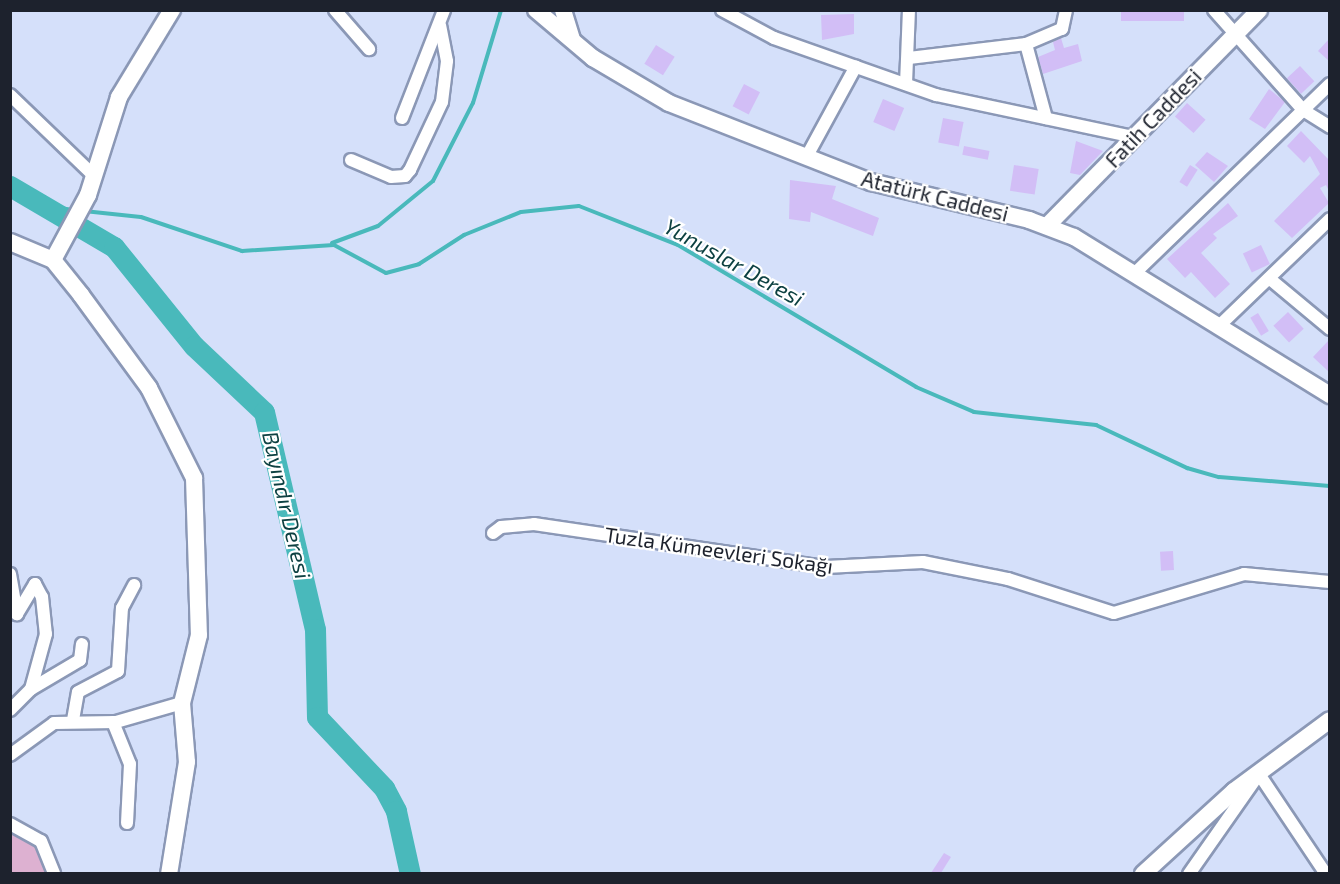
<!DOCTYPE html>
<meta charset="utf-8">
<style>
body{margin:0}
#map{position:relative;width:1340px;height:884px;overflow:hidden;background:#d5e0fa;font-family:"Exo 2",sans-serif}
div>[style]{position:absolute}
.green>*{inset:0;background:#ddb1d1}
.stream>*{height:4px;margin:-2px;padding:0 2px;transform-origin:2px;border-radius:2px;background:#49b9bb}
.river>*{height:21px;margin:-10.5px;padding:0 10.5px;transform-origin:10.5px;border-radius:10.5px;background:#49b9bb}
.building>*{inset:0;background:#d2bef6;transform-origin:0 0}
.roads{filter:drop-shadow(2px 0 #8b98b6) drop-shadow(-2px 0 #8b98b6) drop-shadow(0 2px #8b98b6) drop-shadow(0 -2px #8b98b6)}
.street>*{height:12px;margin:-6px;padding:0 6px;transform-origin:6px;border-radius:6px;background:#fff}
.secondary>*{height:16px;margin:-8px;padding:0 8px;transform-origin:8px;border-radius:8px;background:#fff}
span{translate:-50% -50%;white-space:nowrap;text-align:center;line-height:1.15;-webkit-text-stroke:4.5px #fff;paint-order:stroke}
.street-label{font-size:21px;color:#1d222d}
.water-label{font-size:22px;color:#0d4142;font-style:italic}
.frame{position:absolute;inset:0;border:12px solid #1d222d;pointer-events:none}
</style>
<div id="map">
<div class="green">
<i style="clip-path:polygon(10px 830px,43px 849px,51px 873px,11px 873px)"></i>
</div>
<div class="stream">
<i style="left:47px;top:206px;width:26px;rotate:9deg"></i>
<i style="left:84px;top:211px;width:57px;rotate:6deg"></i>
<i style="left:141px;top:217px;width:107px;rotate:18.6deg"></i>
<i style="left:242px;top:251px;width:92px;rotate:-3.7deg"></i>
<i style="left:334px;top:245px;width:59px;rotate:28.3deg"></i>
<i style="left:386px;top:273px;width:34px;rotate:-15deg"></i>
<i style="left:419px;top:264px;width:54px;rotate:-32.8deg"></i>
<i style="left:464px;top:235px;width:61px;rotate:-22deg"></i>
<i style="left:521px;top:212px;width:58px;rotate:-5.9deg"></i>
<i style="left:579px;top:206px;width:106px;rotate:21.5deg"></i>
<i style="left:678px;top:245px;width:277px;rotate:30.8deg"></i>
<i style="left:916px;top:387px;width:63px;rotate:23.3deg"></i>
<i style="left:974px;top:412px;width:123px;rotate:6.1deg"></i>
<i style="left:1096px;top:425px;width:101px;rotate:25.3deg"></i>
<i style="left:1187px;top:468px;width:33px;rotate:16deg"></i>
<i style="left:1219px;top:477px;width:111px;rotate:4.6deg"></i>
<i style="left:332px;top:243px;width:49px;rotate:-20.3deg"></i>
<i style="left:378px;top:226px;width:71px;rotate:-39.3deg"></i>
<i style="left:433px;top:181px;width:88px;rotate:-62.9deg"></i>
<i style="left:473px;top:103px;width:97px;rotate:-73.2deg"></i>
</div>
<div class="river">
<i style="left:10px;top:186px;width:121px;rotate:30.4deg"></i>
<i style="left:114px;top:247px;width:127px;rotate:51.1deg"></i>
<i style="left:194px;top:346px;width:96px;rotate:43.3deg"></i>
<i style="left:264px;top:412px;width:223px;rotate:76.8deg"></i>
<i style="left:315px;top:629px;width:88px;rotate:88.7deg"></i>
<i style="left:317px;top:717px;width:98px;rotate:46.7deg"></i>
<i style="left:384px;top:788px;width:26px;rotate:62deg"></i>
<i style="left:396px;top:811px;width:65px;rotate:77.5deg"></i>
</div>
<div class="building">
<i style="left:1121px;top:10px;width:63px;height:11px"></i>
<i style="clip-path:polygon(854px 14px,854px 34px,822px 40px,821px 15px)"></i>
<i style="clip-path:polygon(1061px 38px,1064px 48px,1078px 44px,1082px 61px,1043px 74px,1038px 57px,1055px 50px,1053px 42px)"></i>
<i style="clip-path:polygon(1329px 39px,1329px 61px,1318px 51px)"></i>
<i style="left:656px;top:45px;width:22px;height:22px;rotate:32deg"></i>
<i style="left:1300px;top:66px;width:21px;height:18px;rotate:47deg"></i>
<i style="left:744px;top:84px;width:18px;height:25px;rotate:27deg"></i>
<i style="clip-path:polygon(1269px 89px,1285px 102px,1265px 129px,1249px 119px)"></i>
<i style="left:883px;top:99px;width:23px;height:25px;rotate:23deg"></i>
<i style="left:1187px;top:103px;width:25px;height:18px;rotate:42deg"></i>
<i style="left:943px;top:118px;width:21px;height:25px;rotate:11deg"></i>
<i style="clip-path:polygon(1301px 131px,1329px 160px,1329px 191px,1326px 185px,1320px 188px,1329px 203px,1292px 238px,1274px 221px,1320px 174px,1310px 156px,1304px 163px,1287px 146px)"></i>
<i style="clip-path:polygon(1076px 141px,1103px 151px,1080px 175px,1070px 173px)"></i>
<i style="left:964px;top:146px;width:26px;height:9px;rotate:11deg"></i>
<i style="clip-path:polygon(1207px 152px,1228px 166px,1214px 182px,1195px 165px)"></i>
<i style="left:1014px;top:165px;width:25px;height:26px;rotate:9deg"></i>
<i style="left:1190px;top:165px;width:9px;height:20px;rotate:32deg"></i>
<i style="clip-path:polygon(790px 180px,836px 186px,832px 199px,879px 218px,873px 236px,811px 212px,810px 222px,789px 219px)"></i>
<i style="clip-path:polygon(1228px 203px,1238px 216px,1213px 234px,1217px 238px,1201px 253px,1230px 284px,1215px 298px,1191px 272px,1185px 278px,1167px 259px)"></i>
<i style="left:1261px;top:245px;width:21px;height:20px;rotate:65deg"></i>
<i style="left:1288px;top:312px;width:23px;height:20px;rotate:47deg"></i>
<i style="left:1258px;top:313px;width:21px;height:9px;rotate:59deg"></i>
<i style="clip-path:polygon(1329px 340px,1329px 372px,1313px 357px)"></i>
<i style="left:1173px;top:551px;width:19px;height:13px;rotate:87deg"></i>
<i style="clip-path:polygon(944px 853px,951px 857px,941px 873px,931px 873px)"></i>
</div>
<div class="roads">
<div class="street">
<i style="left:335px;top:10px;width:52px;rotate:48.9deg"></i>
<i style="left:722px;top:10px;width:59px;rotate:28.3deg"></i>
<i style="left:774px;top:38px;width:172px;rotate:19.4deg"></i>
<i style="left:936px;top:95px;width:202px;rotate:12deg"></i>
<i style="left:1214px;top:10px;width:134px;rotate:48.3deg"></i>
<i style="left:1303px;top:110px;width:32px;rotate:32deg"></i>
<i style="left:1026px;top:44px;width:77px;rotate:74.9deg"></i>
<i style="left:909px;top:58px;width:118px;rotate:-6.8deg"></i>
<i style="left:1026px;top:44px;width:39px;rotate:-23deg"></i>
<i style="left:1062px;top:29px;width:19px;rotate:-78deg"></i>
<i style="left:906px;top:84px;width:74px;rotate:-87.7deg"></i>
<i style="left:10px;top:95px;width:112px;rotate:43.9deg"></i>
<i style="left:402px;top:118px;width:116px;rotate:-68.7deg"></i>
<i style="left:807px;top:156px;width:102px;rotate:-61.4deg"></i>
<i style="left:351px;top:160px;width:43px;rotate:23deg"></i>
<i style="left:391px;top:177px;width:14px;rotate:-4deg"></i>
<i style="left:405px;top:176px;width:8px;rotate:-50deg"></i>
<i style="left:410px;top:170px;width:75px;rotate:-64.8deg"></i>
<i style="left:442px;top:102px;width:41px;rotate:-83deg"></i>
<i style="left:447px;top:61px;width:36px;rotate:-101deg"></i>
<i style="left:1136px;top:272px;width:270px;rotate:-44.1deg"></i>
<i style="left:1270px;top:279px;width:78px;rotate:39.8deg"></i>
<i style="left:1220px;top:325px;width:153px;rotate:-43.9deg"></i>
<i style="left:493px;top:533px;width:10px;rotate:-37deg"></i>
<i style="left:501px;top:527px;width:33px;rotate:-5deg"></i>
<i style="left:534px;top:524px;width:295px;rotate:8.4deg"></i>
<i style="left:826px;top:567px;width:97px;rotate:-3deg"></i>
<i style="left:923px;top:562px;width:87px;rotate:11.3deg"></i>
<i style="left:1008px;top:579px;width:111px;rotate:17.8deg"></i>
<i style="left:1114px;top:613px;width:136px;rotate:-16.7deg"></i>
<i style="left:1244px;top:574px;width:86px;rotate:5.3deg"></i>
<i style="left:10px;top:574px;width:41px;rotate:80.1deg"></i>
<i style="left:17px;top:614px;width:35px;rotate:-59deg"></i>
<i style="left:35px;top:584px;width:15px;rotate:62deg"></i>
<i style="left:42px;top:597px;width:37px;rotate:84deg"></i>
<i style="left:46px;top:634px;width:57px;rotate:105.3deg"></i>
<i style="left:10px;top:710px;width:30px;rotate:-45deg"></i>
<i style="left:31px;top:689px;width:57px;rotate:-30.6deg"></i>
<i style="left:80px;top:660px;width:16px;rotate:-83deg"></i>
<i style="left:73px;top:720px;width:28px;rotate:-80deg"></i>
<i style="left:78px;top:692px;width:45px;rotate:-27.7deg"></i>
<i style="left:118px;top:671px;width:63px;rotate:-86.4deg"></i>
<i style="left:122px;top:608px;width:26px;rotate:-62deg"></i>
<i style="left:113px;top:722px;width:45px;rotate:68deg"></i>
<i style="left:130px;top:764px;width:59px;rotate:92.9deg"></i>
<i style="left:10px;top:755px;width:54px;rotate:-36deg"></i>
<i style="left:54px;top:723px;width:62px;rotate:-0.9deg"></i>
<i style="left:116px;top:722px;width:69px;rotate:-16.1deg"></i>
<i style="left:10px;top:824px;width:35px;rotate:29deg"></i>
<i style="left:41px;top:841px;width:35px;rotate:68deg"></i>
<i style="left:1189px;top:874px;width:122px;rotate:-55deg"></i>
<i style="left:1259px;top:774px;width:120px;rotate:56.2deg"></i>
</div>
<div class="secondary">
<i style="left:536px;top:10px;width:75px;rotate:40.1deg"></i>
<i style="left:593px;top:58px;width:88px;rotate:30.6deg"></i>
<i style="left:669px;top:103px;width:217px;rotate:21.4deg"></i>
<i style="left:871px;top:182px;width:163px;rotate:13.5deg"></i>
<i style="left:1029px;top:220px;width:48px;rotate:20.7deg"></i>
<i style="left:1074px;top:237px;width:301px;rotate:31.7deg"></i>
<i style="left:563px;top:10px;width:30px;rotate:73deg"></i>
<i style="left:1048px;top:225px;width:301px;rotate:-45.5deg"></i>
<i style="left:10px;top:242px;width:47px;rotate:22.7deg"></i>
<i style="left:53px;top:260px;width:45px;rotate:51.3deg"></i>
<i style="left:81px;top:295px;width:115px;rotate:53.8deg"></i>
<i style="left:149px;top:388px;width:101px;rotate:63.4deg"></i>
<i style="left:194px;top:478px;width:157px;rotate:88.2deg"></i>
<i style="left:199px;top:635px;width:70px;rotate:104deg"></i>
<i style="left:182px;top:703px;width:59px;rotate:85.2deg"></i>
<i style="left:187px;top:762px;width:113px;rotate:99.1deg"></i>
<i style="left:53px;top:260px;width:74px;rotate:-61.7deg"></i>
<i style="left:88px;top:195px;width:103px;rotate:-72.4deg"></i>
<i style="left:119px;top:97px;width:102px;rotate:-58.7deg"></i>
<i style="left:1143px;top:874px;width:123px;rotate:-42.4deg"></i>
<i style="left:1234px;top:791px;width:119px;rotate:-36.5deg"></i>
</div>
</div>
<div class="street-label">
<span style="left:1153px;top:118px;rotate:-46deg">Fatih Caddesi</span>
<span style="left:935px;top:196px;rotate:14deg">Atatürk Caddesi</span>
<span style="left:719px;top:550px;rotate:8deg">Tuzla Kümeevleri Sokağı</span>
</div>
<div class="water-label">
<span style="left:734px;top:262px;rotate:29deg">Yunuslar Deresi</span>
<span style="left:287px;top:505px;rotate:77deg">Bayındır Deresi</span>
</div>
<div class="frame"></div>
</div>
